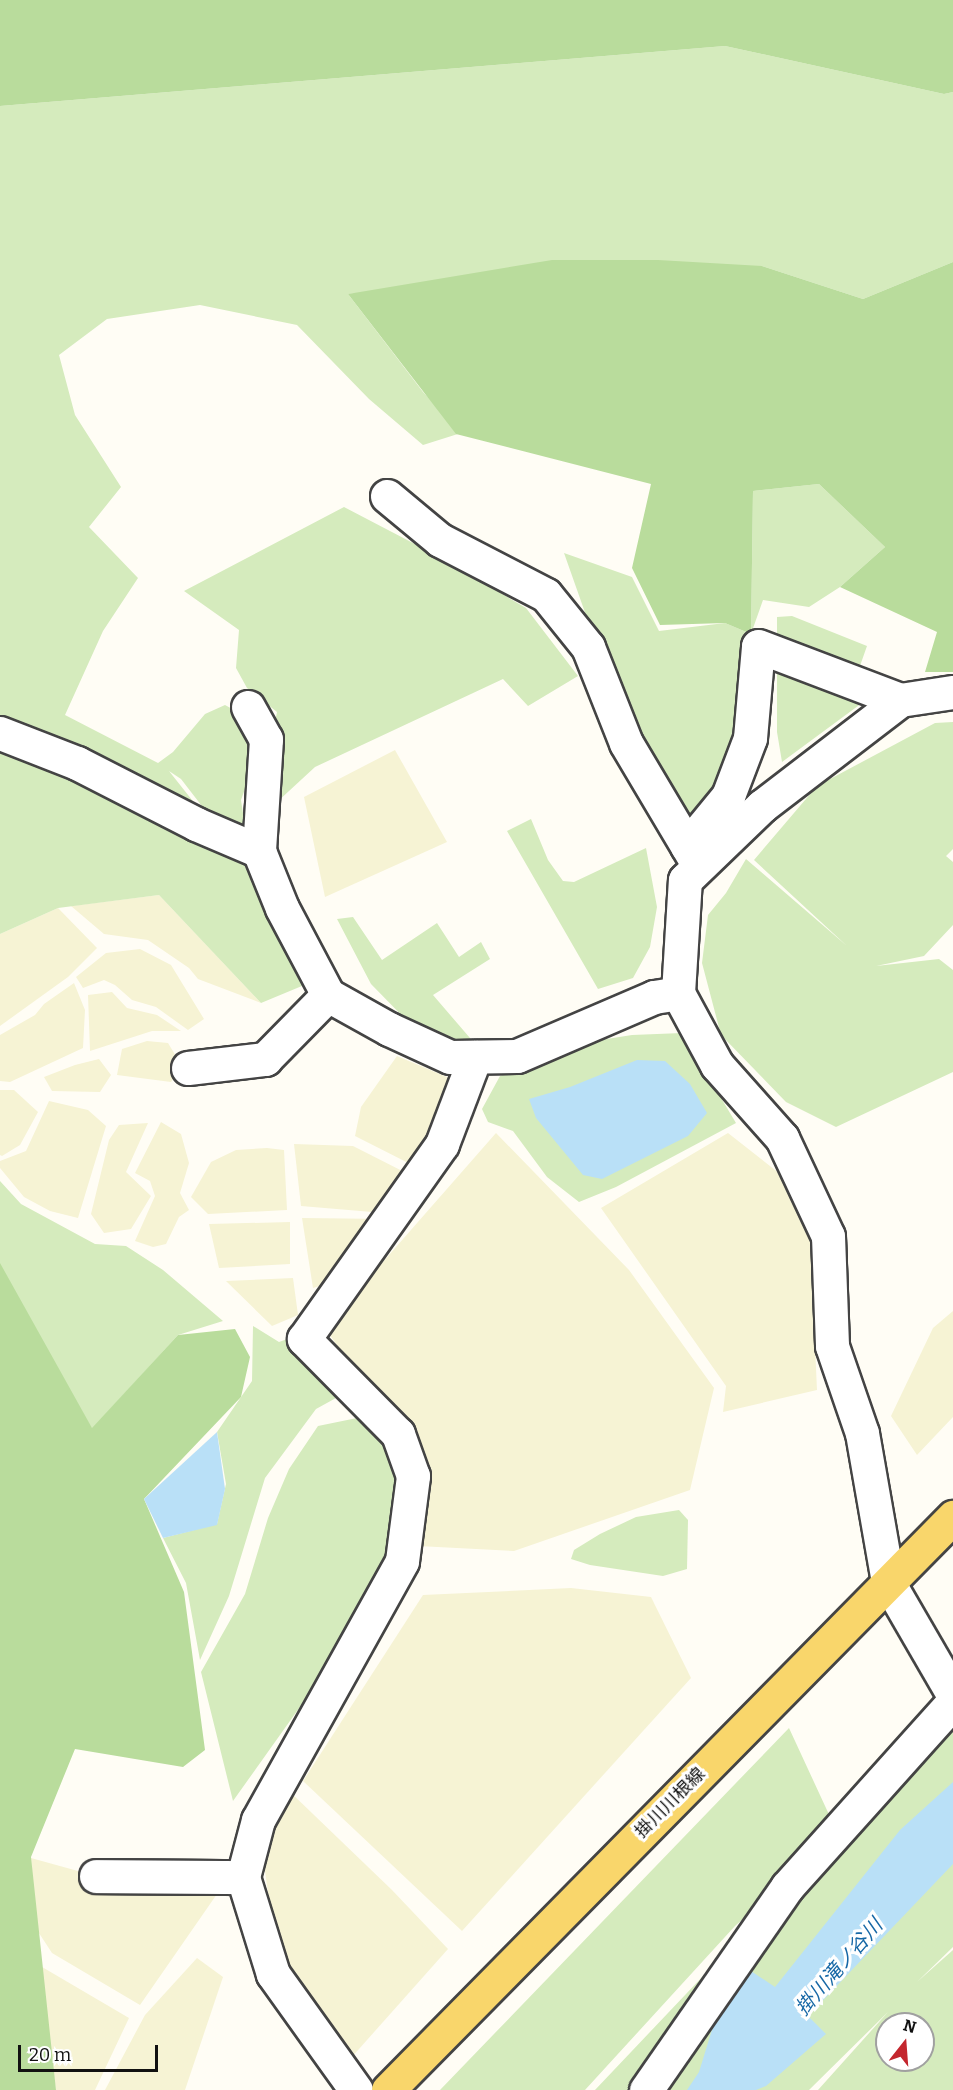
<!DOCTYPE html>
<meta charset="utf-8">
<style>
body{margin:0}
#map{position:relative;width:953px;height:2090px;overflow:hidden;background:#fffdf5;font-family:Bitter,"Noto Sans JP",serif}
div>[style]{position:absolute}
.farmland>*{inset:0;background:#f6f3d4}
.green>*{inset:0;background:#d5ebbd}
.forest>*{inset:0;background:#b9dc9c}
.water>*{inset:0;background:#b9e0f7}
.roads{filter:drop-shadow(2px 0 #444) drop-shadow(-2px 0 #444) drop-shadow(0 2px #444) drop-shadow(0 -2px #444)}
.minor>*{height:33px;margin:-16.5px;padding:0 16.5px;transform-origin:16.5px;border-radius:16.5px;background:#fff}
.major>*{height:33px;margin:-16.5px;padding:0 16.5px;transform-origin:16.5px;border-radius:16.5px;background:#f9d66b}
span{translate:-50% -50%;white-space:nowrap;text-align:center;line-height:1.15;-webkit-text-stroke:6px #fff;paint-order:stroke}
.street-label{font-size:18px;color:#111}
.water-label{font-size:20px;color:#1768a6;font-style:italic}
.north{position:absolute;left:875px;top:2012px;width:60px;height:60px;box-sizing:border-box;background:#fff;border:2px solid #a0a0a0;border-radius:50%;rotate:17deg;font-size:16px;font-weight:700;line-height:24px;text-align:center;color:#111}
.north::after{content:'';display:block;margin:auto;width:21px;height:27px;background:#c4262e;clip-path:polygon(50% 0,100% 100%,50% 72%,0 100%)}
.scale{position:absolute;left:18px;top:2045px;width:140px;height:27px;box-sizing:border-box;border:3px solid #111;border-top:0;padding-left:8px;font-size:18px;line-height:21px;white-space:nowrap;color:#111;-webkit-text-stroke:4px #fff;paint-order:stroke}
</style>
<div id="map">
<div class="farmland">
<i style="clip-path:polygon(395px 750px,447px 842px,325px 897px,304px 797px)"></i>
<i style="clip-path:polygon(159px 895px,212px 951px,261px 1003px,198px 979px,189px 968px,148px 940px,104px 934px,71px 906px)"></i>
<i style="clip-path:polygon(58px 908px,97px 948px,68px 977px,0 1026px,0 934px)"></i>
<i style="clip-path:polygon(140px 949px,171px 965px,204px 1019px,188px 1030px,156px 1007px,132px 1000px,115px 985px,104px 980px,83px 988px,76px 977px,106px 953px)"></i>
<i style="clip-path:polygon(74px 983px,85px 1010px,83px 1048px,10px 1082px,0 1081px,0 1035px,35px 1015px,44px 1004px)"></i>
<i style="clip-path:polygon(112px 992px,127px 1008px,157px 1015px,181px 1031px,152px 1031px,90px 1051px,88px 995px)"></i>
<i style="clip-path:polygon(147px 1041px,168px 1043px,182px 1066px,171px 1082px,117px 1075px,122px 1049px)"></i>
<i style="clip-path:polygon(397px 1056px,466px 1085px,430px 1174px,355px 1136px,361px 1107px)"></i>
<i style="clip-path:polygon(99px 1059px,111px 1075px,100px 1092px,52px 1091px,44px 1077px,75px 1065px)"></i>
<i style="clip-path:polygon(0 1090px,14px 1090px,38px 1112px,20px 1145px,2px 1156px,0 1155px)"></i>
<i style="clip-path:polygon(49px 1101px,88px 1110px,106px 1126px,78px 1218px,50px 1211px,24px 1197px,0 1168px,0 1161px,26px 1151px)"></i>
<i style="clip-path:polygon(161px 1122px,181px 1134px,189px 1163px,180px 1193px,189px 1210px,179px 1217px,166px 1244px,153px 1247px,135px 1241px,155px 1196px,150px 1181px,135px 1173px)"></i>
<i style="clip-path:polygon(148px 1123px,126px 1172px,151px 1196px,131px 1229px,104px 1233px,91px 1214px,109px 1140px,119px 1125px)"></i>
<i style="clip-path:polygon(496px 1133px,629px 1270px,714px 1388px,690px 1490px,514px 1551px,418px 1546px,423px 1527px,413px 1476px,398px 1434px,325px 1328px)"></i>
<i style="clip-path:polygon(728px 1133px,784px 1177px,817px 1244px,812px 1280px,817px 1390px,723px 1412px,726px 1386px,601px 1208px)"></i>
<i style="clip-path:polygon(294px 1144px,353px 1146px,422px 1181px,384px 1213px,301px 1206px)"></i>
<i style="clip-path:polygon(267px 1148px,284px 1150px,287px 1210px,208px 1214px,191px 1197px,211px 1162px,236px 1150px)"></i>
<i style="clip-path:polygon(302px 1218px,388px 1219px,336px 1281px,313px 1288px)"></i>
<i style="clip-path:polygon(290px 1222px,290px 1264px,219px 1268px,209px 1224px)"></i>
<i style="clip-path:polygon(293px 1278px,298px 1315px,272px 1326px,226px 1281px)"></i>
<i style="clip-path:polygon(953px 1311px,953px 1417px,917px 1455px,891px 1416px,933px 1328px)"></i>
<i style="clip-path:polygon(571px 1588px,651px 1597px,691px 1678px,462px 1931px,303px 1781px,423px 1595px)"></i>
<i style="clip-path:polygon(287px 1789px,392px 1890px,448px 1949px,351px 2058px,276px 1951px,258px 1820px)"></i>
<i style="clip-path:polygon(31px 1858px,114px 1881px,209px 1871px,217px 1894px,140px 2005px,52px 1953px,35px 1927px)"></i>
<i style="clip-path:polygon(197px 1958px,223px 1977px,185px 2090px,105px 2090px,145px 2015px)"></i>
<i style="clip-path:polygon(37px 1964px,129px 2018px,95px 2090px,56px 2090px)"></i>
</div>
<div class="green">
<i style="clip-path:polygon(evenodd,725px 46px,944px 94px,953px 92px,953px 262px,863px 299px,762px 266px,348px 294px,423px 392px,461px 433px,423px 445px,369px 399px,297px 325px,200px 305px,107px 319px,59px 355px,75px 415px,121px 487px,89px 527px,138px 578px,103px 631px,65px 715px,158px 763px,173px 752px,205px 714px,225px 705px,258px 723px,252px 769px,241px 800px,248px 847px,326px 976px,261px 1003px,159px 895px,58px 908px,0 934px,0 106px,725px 46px,169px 771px,181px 779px,225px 836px,219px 834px,169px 771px)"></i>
<i style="clip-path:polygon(819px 484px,885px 547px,840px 587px,809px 607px,763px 600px,751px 634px,762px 706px,697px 819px,679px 823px,650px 783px,642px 735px,588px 621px,564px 553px,632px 577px,659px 631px,725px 623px,751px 634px,753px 491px)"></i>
<i style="clip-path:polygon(344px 507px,434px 554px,526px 608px,578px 676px,528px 706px,503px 679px,315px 767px,263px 815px,271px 742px,277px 712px,247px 688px,236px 668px,239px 630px,184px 591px)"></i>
<i style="clip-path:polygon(792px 616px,867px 646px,855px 680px,866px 700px,782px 762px,777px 732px,777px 617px)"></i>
<i style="clip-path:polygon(953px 722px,953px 849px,946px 856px,953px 862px,953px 925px,924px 956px,876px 966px,939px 959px,953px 970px,953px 1072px,836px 1127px,786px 1102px,721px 1035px,702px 963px,708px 915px,726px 893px,746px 859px,847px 946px,754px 860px,817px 786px,935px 723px)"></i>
<i style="clip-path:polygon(531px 819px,548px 860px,563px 881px,574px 882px,646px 848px,657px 907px,650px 947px,633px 978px,598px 989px,507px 831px)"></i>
<i style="clip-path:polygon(353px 917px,382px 960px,437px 923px,459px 957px,481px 942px,490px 959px,433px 995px,476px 1045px,415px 1029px,371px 984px,337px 919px)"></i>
<i style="clip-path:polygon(682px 1033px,736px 1123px,616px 1187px,579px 1202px,547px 1177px,513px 1131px,488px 1122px,482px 1109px,500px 1076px,581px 1043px,632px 1035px)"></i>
<i style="clip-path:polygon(0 1181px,21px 1204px,95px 1244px,126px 1246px,163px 1270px,223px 1321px,178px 1335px,92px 1429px,0 1267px)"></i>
<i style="clip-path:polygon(253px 1326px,279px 1342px,301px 1334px,336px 1398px,316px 1409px,265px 1478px,229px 1596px,200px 1660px,186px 1583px,163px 1538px,217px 1524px,226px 1484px,217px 1432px,252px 1381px)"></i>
<i style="clip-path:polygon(357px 1418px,393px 1448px,406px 1514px,344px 1645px,233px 1801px,201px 1672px,245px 1594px,268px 1518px,289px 1469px,318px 1426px)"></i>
<i style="clip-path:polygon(679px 1510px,688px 1520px,687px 1569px,663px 1576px,590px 1565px,571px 1559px,574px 1550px,600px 1534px,636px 1517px)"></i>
<i style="clip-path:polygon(evenodd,953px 1702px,953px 1947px,917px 1982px,953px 1950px,953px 2090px,818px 2090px,888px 2012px,809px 2090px,595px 2090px,830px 1842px,735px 1926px,585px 2090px,440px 2090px,789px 1728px,838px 1834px,953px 1702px,887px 2024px,923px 2024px,923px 2060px,887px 2060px,887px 2024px)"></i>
</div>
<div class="forest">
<i style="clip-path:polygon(0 0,953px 0,953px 92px,944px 94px,725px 46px,0 106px)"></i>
<i style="clip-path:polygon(552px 260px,658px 260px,762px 266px,863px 299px,953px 262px,953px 672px,925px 672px,937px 632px,840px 587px,885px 547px,819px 484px,753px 491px,751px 634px,725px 623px,660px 625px,632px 568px,651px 484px,456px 434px,348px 294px)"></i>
<i style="clip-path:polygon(0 1263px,92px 1428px,178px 1335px,235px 1329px,250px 1357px,241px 1397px,144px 1499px,184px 1592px,205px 1750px,183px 1767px,75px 1749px,31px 1857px,56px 2090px,0 2090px)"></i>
</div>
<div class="water">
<i style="clip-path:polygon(637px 1060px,665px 1061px,690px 1084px,707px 1113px,688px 1136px,602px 1179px,583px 1175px,536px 1118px,529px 1099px,570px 1087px)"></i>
<i style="clip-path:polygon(217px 1432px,225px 1489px,217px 1525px,163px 1538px,144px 1499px)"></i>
<i style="clip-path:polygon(953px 1782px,953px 1864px,808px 2016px,826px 2034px,766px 2086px,756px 2090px,687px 2090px,699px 2072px,715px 2020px,751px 1971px,775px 1987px,900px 1830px)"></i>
</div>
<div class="roads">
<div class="minor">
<i style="left:387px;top:496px;width:69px;rotate:39.7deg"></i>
<i style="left:440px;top:540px;width:119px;rotate:27.4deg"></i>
<i style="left:546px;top:595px;width:67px;rotate:51.1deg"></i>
<i style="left:588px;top:647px;width:103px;rotate:68.4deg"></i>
<i style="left:626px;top:743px;width:143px;rotate:59.3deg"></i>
<i style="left:248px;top:707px;width:37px;rotate:61deg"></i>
<i style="left:266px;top:739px;width:112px;rotate:93.6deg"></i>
<i style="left:0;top:733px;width:83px;rotate:21.3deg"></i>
<i style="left:77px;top:763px;width:134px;rotate:27.1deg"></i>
<i style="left:196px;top:824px;width:69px;rotate:23.2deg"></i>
<i style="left:259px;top:851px;width:61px;rotate:68deg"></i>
<i style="left:282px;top:908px;width:98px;rotate:62.1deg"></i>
<i style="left:328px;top:995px;width:70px;rotate:29.1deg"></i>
<i style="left:389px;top:1029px;width:67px;rotate:24.7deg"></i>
<i style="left:450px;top:1057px;width:67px;rotate:-0.9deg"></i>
<i style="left:517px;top:1056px;width:149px;rotate:-23.3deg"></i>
<i style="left:654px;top:997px;width:24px;rotate:-9deg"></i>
<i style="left:678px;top:993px;width:82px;rotate:61.6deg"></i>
<i style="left:717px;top:1065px;width:98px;rotate:48.3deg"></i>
<i style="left:782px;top:1138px;width:108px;rotate:64.9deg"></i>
<i style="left:828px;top:1236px;width:110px;rotate:87.9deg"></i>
<i style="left:832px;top:1346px;width:92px;rotate:71deg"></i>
<i style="left:862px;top:1433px;width:151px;rotate:80.1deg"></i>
<i style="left:888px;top:1582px;width:129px;rotate:59.9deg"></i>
<i style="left:687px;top:846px;width:65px;rotate:-50.6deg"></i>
<i style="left:728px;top:796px;width:62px;rotate:-69.2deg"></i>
<i style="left:750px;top:738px;width:92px;rotate:-85deg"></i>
<i style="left:758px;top:646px;width:152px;rotate:20.8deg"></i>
<i style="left:678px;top:993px;width:113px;rotate:-86.5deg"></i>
<i style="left:685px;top:880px;width:107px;rotate:-43.9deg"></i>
<i style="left:762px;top:806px;width:174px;rotate:-37.5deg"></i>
<i style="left:900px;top:700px;width:54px;rotate:-8.6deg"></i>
<i style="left:188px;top:1068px;width:78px;rotate:-6.7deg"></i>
<i style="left:265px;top:1059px;width:90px;rotate:-45.5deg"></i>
<i style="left:96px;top:1876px;width:147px;rotate:0.4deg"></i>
<i style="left:356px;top:2090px;width:143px;rotate:-125.6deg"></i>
<i style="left:273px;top:1974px;width:102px;rotate:-107.2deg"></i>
<i style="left:243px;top:1877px;width:59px;rotate:-75.3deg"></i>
<i style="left:258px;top:1820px;width:296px;rotate:-60.9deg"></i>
<i style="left:402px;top:1561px;width:86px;rotate:-82.6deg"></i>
<i style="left:413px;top:1476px;width:45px;rotate:-109.7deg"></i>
<i style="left:398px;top:1434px;width:134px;rotate:-134.7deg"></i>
<i style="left:304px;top:1339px;width:239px;rotate:-54.7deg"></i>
<i style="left:442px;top:1144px;width:93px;rotate:-69.2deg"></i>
<i style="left:646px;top:2090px;width:247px;rotate:-55.2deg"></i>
<i style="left:787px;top:1887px;width:249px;rotate:-48.1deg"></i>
</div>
<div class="major">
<i style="left:388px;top:2090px;width:805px;rotate:-45.4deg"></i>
</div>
</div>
<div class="street-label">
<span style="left:670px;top:1803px;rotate:-45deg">掛川川根線</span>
</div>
<div class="water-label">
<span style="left:839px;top:1967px;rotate:-49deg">掛川滝ノ谷川</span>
</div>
<div class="north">N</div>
<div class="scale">20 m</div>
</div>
